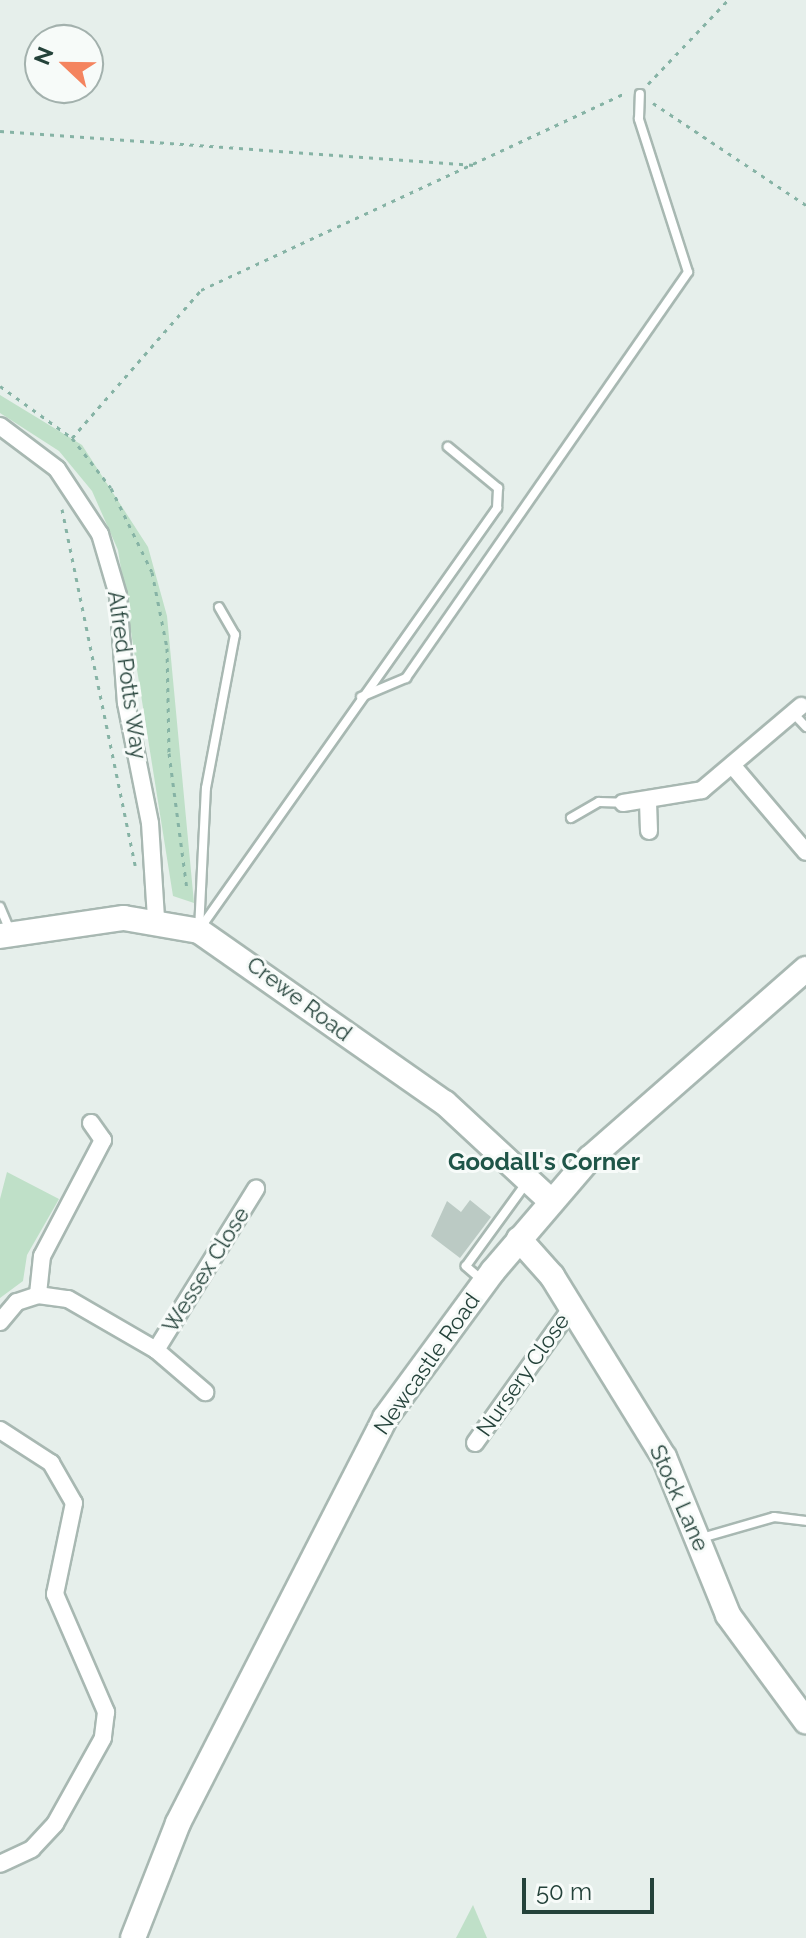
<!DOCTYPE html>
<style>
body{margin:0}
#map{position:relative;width:806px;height:1938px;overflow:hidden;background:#e6efeb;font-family:Raleway,sans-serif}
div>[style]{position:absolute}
.green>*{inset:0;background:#bfe0c8}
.building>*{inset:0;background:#bbcac4}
.path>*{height:3px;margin-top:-1.5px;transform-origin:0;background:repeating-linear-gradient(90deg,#86b3a5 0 4px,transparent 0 10px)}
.roads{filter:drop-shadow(2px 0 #a8b8b2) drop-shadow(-2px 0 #a8b8b2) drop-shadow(0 2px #a8b8b2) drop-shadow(0 -2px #a8b8b2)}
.lane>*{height:8px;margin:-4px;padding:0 4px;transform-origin:4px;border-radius:4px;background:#fff}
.street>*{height:16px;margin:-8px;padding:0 8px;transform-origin:8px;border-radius:8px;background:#fff}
.secondary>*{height:24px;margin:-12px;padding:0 12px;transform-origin:12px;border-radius:12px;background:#fff}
span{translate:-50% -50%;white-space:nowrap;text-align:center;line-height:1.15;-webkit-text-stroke:6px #f7fbf9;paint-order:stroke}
.street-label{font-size:22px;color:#24423a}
.neighbourhood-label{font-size:24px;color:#1f5548;font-weight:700}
.north{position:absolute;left:24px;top:24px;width:80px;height:80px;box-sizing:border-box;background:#f7fbf9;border:2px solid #a3b1ad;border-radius:50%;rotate:292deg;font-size:22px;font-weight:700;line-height:32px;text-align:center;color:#24423a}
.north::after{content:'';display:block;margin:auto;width:28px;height:36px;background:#f4845f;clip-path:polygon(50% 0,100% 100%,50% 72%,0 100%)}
.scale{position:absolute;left:522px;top:1878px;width:132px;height:36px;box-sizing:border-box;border:4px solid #24423a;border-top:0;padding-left:10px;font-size:24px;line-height:28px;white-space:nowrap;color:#24423a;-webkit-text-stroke:6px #f7fbf9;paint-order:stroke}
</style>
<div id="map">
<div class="green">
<i style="clip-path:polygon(0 395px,82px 445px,148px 547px,167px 616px,194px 903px,173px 896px,118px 550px,92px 491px,59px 451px,0 413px)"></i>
<i style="clip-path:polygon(7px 1172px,59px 1199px,27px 1255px,23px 1281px,0 1298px,0 1199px)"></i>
<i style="clip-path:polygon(473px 1905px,487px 1938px,456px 1938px)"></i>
</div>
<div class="building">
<i style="clip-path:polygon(470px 1200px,491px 1217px,460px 1258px,431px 1236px,447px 1201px,461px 1212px)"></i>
</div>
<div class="path">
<i style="left:648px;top:84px;width:116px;rotate:-46.4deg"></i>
<i style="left:653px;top:103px;width:184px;rotate:33.7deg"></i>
<i style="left:0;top:131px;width:476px;rotate:4.1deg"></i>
<i style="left:0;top:386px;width:89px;rotate:35.8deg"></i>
<i style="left:72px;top:438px;width:63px;rotate:52deg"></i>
<i style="left:111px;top:488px;width:93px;rotate:64deg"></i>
<i style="left:152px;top:572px;width:77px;rotate:78.8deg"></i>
<i style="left:167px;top:648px;width:105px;rotate:88.9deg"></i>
<i style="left:169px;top:753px;width:137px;rotate:82.5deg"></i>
<i style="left:72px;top:438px;width:196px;rotate:-48.9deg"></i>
<i style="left:201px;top:290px;width:468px;rotate:-24.9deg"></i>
<i style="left:62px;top:509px;width:364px;rotate:78.4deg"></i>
</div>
<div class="roads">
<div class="lane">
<i style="left:361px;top:697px;width:49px;rotate:-22.9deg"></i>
<i style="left:406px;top:678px;width:494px;rotate:-55.2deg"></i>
<i style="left:688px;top:272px;width:161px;rotate:-107.8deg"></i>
<i style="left:639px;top:119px;width:25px;rotate:-88deg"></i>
<i style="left:793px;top:713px;width:19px;rotate:47deg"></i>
<i style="left:571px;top:818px;width:32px;rotate:-30deg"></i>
<i style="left:599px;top:802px;width:24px;rotate:2deg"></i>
<i style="left:0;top:907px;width:28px;rotate:67deg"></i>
<i style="left:199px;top:930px;width:517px;rotate:-54.77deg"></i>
<i style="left:497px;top:508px;width:20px;rotate:-87deg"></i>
<i style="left:498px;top:488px;width:65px;rotate:-140.6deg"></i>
<i style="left:199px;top:930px;width:142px;rotate:-87.2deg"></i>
<i style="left:206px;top:788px;width:156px;rotate:-79.3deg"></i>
<i style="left:235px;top:635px;width:32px;rotate:-120deg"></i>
<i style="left:483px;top:1281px;width:23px;rotate:-139deg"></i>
<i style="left:466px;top:1266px;width:104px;rotate:-54deg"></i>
<i style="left:698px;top:1539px;width:79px;rotate:-16.1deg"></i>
<i style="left:774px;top:1517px;width:32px;rotate:7deg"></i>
</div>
<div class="street">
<i style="left:0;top:426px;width:71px;rotate:37deg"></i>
<i style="left:57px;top:469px;width:78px;rotate:56.5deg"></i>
<i style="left:100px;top:534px;width:64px;rotate:73.6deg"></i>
<i style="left:118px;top:595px;width:108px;rotate:85.8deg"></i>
<i style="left:126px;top:703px;width:122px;rotate:78.7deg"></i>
<i style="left:150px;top:823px;width:96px;rotate:86.4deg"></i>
<i style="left:732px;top:765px;width:114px;rotate:49.6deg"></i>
<i style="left:648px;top:802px;width:29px;rotate:88deg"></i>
<i style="left:623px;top:803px;width:80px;rotate:-9.3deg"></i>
<i style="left:702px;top:790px;width:130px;rotate:-40.3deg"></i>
<i style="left:91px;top:1123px;width:21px;rotate:55deg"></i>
<i style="left:103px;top:1140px;width:131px;rotate:117.7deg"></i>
<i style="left:42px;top:1256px;width:39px;rotate:96deg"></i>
<i style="left:38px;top:1295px;width:30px;rotate:8deg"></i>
<i style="left:68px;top:1299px;width:102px;rotate:30.1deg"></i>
<i style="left:156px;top:1350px;width:65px;rotate:40.6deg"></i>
<i style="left:0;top:1322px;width:26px;rotate:-50deg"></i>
<i style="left:17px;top:1302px;width:22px;rotate:-18deg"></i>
<i style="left:156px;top:1350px;width:190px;rotate:-58.2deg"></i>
<i style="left:0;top:1430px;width:61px;rotate:32.9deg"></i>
<i style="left:51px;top:1463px;width:46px;rotate:60.1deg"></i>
<i style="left:74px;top:1503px;width:93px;rotate:101.8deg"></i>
<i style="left:55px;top:1594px;width:129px;rotate:66.6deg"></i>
<i style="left:106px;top:1712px;width:26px;rotate:97deg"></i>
<i style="left:103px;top:1738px;width:98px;rotate:119.2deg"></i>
<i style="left:55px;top:1824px;width:34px;rotate:133deg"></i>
<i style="left:32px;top:1849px;width:35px;rotate:155deg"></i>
<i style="left:475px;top:1443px;width:167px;rotate:-54.5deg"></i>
</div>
<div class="secondary">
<i style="left:0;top:936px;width:125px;rotate:-8.3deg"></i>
<i style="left:124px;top:918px;width:76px;rotate:9.8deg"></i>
<i style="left:199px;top:931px;width:300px;rotate:35deg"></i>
<i style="left:445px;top:1103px;width:144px;rotate:42.8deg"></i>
<i style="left:519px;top:1239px;width:50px;rotate:48.3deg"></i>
<i style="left:552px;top:1276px;width:213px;rotate:58.3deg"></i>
<i style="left:664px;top:1457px;width:170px;rotate:67.9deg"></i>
<i style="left:728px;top:1615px;width:132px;rotate:53.7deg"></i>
<i style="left:133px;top:1938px;width:123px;rotate:-68.6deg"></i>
<i style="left:178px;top:1823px;width:455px;rotate:-62.9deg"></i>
<i style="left:385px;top:1418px;width:182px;rotate:-53.7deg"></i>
<i style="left:493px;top:1271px;width:149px;rotate:-49.4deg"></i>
<i style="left:590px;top:1158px;width:287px;rotate:-41.2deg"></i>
</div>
</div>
<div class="street-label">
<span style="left:127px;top:675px;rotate:82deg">Alfred Potts Way</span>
<span style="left:299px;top:999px;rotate:37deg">Crewe Road</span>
<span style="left:206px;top:1270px;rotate:-58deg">Wessex Close</span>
<span style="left:427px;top:1364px;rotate:-55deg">Newcastle Road</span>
<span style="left:523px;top:1375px;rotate:-55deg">Nursery Close</span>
<span style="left:679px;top:1498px;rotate:66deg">Stock Lane</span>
</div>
<div class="neighbourhood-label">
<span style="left:544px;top:1162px">Goodall's Corner</span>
</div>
<div class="north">N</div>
<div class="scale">50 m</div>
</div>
